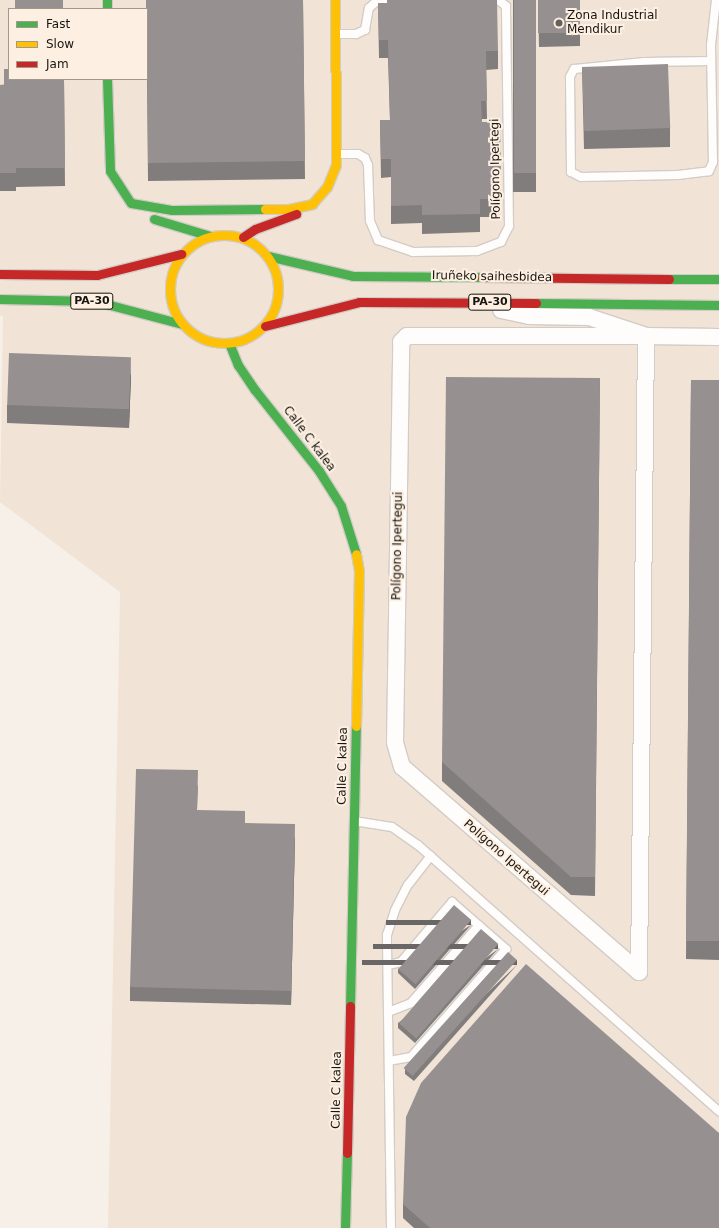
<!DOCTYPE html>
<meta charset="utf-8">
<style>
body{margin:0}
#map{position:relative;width:719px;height:1228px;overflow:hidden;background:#f7f0e8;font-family:"DejaVu Sans",sans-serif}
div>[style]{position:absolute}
.built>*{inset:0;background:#f1e4d6}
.roads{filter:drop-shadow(1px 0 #d2ccc6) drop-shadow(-1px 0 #d2ccc6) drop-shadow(0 1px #d2ccc6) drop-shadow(0 -1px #d2ccc6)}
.lane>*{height:8px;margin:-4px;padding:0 4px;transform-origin:4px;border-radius:4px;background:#fefdfc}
.street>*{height:16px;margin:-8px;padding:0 8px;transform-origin:8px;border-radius:8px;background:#fefdfc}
.fast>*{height:9px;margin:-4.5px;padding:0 4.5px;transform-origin:4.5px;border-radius:4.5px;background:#4caf50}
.slow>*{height:9px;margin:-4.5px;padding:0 4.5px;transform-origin:4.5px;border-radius:4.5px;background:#ffc107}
.slow>.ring{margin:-4.5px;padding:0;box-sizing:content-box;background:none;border:9px solid #ffc107;border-radius:50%}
.jam>*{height:9px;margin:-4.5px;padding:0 4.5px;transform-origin:4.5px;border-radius:4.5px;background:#c62828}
.wall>*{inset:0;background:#817d7c;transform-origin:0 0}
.shaded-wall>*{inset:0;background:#696665;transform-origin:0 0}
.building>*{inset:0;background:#969190;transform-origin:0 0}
.dots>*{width:11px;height:11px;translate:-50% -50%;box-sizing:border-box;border:2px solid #fdf0e2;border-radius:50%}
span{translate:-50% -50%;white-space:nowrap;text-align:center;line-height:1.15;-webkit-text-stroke:4px #fdf0e2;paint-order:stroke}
.shield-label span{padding:1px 3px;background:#fdf0e2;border:1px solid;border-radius:3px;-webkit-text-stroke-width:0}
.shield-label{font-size:11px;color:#18140f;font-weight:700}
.poi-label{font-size:12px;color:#18140f}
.left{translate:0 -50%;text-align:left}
.street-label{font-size:12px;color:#18140f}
.legend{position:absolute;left:8px;top:8px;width:140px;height:72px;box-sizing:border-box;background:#fdf0e2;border:1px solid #a1988e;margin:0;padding:5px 7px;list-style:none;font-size:12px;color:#18140f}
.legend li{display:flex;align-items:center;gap:8px;height:20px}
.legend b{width:20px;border:1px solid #a1988e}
</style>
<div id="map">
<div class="built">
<i style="clip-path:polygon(evenodd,0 0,719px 0,719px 1228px,108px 1228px,120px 592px,0 502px,3px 316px,0 316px,0 0,9px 9px,147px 9px,147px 79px,9px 79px,9px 9px)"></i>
</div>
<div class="roads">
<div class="lane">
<i style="left:336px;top:34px;width:20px"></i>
<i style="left:356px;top:34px;width:10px;rotate:-24deg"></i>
<i style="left:365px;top:30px;width:22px;rotate:-80deg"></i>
<i style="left:369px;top:8px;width:11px;rotate:-41deg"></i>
<i style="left:377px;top:1px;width:8px;rotate:-7deg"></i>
<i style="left:711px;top:61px;width:67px;rotate:179.1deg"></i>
<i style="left:644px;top:62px;width:70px;rotate:174.3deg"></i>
<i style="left:574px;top:69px;width:9px;rotate:117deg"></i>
<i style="left:570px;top:77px;width:95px;rotate:89.4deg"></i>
<i style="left:571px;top:172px;width:11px;rotate:27deg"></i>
<i style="left:581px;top:177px;width:97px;rotate:-1.2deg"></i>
<i style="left:678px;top:175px;width:31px;rotate:-7deg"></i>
<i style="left:709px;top:171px;width:10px;rotate:-66deg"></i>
<i style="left:713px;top:162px;width:117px;rotate:-91deg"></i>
<i style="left:711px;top:45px;width:45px;rotate:-83.7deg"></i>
<i style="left:336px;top:154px;width:22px"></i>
<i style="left:358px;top:154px;width:8px;rotate:30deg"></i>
<i style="left:365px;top:158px;width:8px;rotate:67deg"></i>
<i style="left:368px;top:165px;width:56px;rotate:88deg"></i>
<i style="left:370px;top:221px;width:21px;rotate:67deg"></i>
<i style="left:378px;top:240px;width:37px;rotate:19deg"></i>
<i style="left:413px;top:252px;width:64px;rotate:-0.9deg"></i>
<i style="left:477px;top:251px;width:26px;rotate:-21deg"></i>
<i style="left:501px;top:242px;width:18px;rotate:-63deg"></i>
<i style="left:509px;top:226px;width:220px;rotate:-90.8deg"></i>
<i style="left:506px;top:6px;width:10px;rotate:-143deg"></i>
<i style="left:354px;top:821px;width:38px;rotate:9deg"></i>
<i style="left:392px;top:827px;width:32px;rotate:35deg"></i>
<i style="left:418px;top:845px;width:402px;rotate:41.5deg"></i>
<i style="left:388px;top:965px;width:13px;rotate:-13deg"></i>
<i style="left:401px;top:962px;width:79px;rotate:-49.6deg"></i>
<i style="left:452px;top:902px;width:72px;rotate:41deg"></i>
<i style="left:506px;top:949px;width:144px;rotate:131.3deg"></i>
<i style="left:411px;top:1057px;width:22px;rotate:170deg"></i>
<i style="left:388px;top:1012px;width:25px;rotate:-21deg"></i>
<i style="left:411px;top:1003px;width:103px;rotate:-48.9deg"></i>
<i style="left:391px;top:1228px;width:293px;rotate:-90.8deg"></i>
<i style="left:387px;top:935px;width:26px;rotate:-72deg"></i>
<i style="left:395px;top:910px;width:28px;rotate:-63deg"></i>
<i style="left:408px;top:885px;width:37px;rotate:-52deg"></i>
</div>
<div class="street">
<i style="left:501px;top:310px;width:29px;rotate:12deg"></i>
<i style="left:529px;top:316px;width:60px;rotate:1deg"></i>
<i style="left:589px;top:317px;width:60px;rotate:18.4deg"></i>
<i style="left:646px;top:336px;width:73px;rotate:0.8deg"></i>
<i style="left:407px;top:336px;width:239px"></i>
<i style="left:646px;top:336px;width:636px;rotate:90.63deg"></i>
<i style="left:639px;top:972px;width:313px;rotate:-139.1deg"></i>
<i style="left:402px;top:767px;width:26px;rotate:-106deg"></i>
<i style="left:395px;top:742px;width:400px;rotate:-89.1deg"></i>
<i style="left:401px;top:342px;width:8px;rotate:-45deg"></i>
</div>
<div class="fast">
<i style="left:107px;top:0;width:9px;rotate:90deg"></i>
<i style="left:107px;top:79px;width:92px;rotate:88.1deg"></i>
<i style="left:110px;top:171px;width:38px;rotate:57deg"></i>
<i style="left:131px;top:203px;width:42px;rotate:9.7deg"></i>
<i style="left:172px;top:210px;width:93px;rotate:-0.6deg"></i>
<i style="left:154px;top:219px;width:59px;rotate:16.9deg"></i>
<i style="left:268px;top:256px;width:87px;rotate:13.2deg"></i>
<i style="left:353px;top:276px;width:129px;rotate:0.4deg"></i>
<i style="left:669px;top:279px;width:50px"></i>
<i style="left:0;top:299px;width:95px;rotate:1.2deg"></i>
<i style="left:95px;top:301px;width:90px;rotate:14.8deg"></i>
<i style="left:536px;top:303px;width:183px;rotate:0.6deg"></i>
<i style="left:229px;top:343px;width:24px;rotate:68deg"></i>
<i style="left:238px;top:365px;width:30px;rotate:56deg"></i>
<i style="left:255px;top:390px;width:103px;rotate:51.7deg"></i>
<i style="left:319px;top:471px;width:41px;rotate:57.8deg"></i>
<i style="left:341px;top:506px;width:50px;rotate:72.6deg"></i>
<i style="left:350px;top:1006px;width:280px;rotate:-88.8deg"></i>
<i style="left:345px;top:1228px;width:75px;rotate:-88.5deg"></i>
</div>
<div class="slow">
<i style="left:265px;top:209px;width:24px"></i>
<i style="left:289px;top:209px;width:24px;rotate:-12deg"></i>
<i style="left:312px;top:204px;width:23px;rotate:-49deg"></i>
<i style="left:327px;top:187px;width:24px;rotate:-68deg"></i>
<i style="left:336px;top:165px;width:165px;rotate:-90.3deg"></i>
<i class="ring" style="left:170px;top:235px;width:99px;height:99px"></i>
<i style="left:356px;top:726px;width:155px;rotate:-88.9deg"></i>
<i style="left:359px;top:571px;width:17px;rotate:-100deg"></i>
</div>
<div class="jam">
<i style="left:243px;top:237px;width:14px;rotate:-34deg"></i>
<i style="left:255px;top:229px;width:44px;rotate:-20.1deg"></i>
<i style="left:0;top:274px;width:97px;rotate:0.6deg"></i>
<i style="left:97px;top:275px;width:87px;rotate:-14deg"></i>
<i style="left:482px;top:277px;width:187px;rotate:0.6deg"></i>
<i style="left:265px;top:326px;width:97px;rotate:-14.3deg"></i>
<i style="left:359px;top:302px;width:177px;rotate:0.3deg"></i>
<i style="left:347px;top:1153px;width:147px;rotate:-88.8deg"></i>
</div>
</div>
<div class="wall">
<i style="clip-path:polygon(303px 0,305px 179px,148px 181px,147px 74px)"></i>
<i style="left:513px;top:0;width:23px;height:192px"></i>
<i style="clip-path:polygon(538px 0,580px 32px,580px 46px,539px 47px)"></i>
<i style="clip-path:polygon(378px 3px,498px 51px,498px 69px,486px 70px,487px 119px,482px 119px,482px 122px,500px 122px,501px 209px,498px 213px,493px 213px,493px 217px,480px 217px,480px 232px,422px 234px,422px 223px,391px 224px,391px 177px,381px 178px,380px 120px,390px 120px,388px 58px,379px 58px)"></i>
<i style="clip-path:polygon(582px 67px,670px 128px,670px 147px,584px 149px)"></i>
<i style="clip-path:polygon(64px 79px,65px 186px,16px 187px,16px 191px,0 191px,0 85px)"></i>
<i style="clip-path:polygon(131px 375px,129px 428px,7px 423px,7px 405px)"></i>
<i style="clip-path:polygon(600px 378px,595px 896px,571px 895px,442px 781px,442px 762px)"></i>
<i style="clip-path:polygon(691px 380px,719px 380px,719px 960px,686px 959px)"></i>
<i style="clip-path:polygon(198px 784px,197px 810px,245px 823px,295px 838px,291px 1005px,130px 1001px,130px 987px)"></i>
<i style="clip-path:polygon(471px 925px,415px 989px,398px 973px,398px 969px)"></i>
<i style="clip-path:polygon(498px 949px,415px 1043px,398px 1028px,398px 1023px)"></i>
<i style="clip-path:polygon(517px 965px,414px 1081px,405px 1074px,405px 1069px)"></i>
<i style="clip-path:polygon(403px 1204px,719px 1228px,414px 1228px,403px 1218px)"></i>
</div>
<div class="shaded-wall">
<i style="clip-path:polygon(501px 191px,501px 209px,498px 213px,498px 195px)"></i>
<i style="clip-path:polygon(131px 357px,131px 375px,129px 428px,129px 409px)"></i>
<i style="clip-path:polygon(295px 824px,295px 838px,291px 1005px,291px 991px)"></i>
<i style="left:471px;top:920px;width:5px;height:85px;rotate:90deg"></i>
<i style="left:498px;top:944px;width:5px;height:125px;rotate:90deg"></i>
<i style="left:517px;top:960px;width:5px;height:155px;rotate:90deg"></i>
</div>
<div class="building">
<i style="left:15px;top:0;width:48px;height:9px"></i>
<i style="clip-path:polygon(146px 0,303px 0,305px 161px,148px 163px,147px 9px,146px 9px)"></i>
<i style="clip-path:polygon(387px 0,497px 0,498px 51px,486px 51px,487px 101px,481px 101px,482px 122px,500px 122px,501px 191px,498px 195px,493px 195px,493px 199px,480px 199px,480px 214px,422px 215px,422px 205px,391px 206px,391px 159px,381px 159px,380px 120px,390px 120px,388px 40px,379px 40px,378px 3px,387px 3px)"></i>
<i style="left:514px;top:0;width:22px;height:173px"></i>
<i style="left:538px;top:0;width:42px;height:33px"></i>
<i style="left:668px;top:64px;width:64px;height:86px;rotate:88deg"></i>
<i style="clip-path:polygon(4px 69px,9px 69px,9px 79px,64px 79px,65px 168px,16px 168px,16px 173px,0 173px,0 85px,4px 85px)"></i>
<i style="left:9px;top:353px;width:122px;height:52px;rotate:2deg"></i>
<i style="clip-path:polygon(446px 377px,600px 378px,595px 877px,571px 877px,442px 762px)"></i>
<i style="clip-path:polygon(691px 380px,719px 380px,719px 941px,686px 941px)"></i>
<i style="clip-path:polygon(136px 769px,198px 770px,197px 810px,245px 811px,245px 823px,295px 824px,291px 991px,130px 987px)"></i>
<i style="left:454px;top:905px;width:23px;height:85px;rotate:41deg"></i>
<i style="left:481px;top:929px;width:23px;height:125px;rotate:41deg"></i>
<i style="left:508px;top:952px;width:12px;height:156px;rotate:42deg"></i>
<i style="clip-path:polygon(526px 964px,719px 1133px,719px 1228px,430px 1228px,403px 1204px,406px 1117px,421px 1083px)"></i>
</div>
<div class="dots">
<i style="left:559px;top:23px;background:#66615b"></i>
</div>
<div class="shield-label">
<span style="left:92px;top:301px">PA-30</span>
<span style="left:490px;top:302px">PA-30</span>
</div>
<div class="poi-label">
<span class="left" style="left:567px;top:23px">Zona Industrial<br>Mendikur</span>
</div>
<div class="street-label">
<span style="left:496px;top:169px;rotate:-91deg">Polígono Ipertegi</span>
<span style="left:492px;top:277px;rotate:1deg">Iruñeko saihesbidea</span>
<span style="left:309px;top:439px;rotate:53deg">Calle C kalea</span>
<span style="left:398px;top:546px;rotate:-89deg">Polígono Ipertegui</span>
<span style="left:343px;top:766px;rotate:-89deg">Calle C kalea</span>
<span style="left:506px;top:858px;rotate:41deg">Polígono Ipertegui</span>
<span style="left:337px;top:1090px;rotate:-89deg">Calle C kalea</span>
</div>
<ul class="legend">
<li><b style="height:5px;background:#4caf50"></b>Fast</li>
<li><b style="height:5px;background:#ffc107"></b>Slow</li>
<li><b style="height:5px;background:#c62828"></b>Jam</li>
</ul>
</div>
